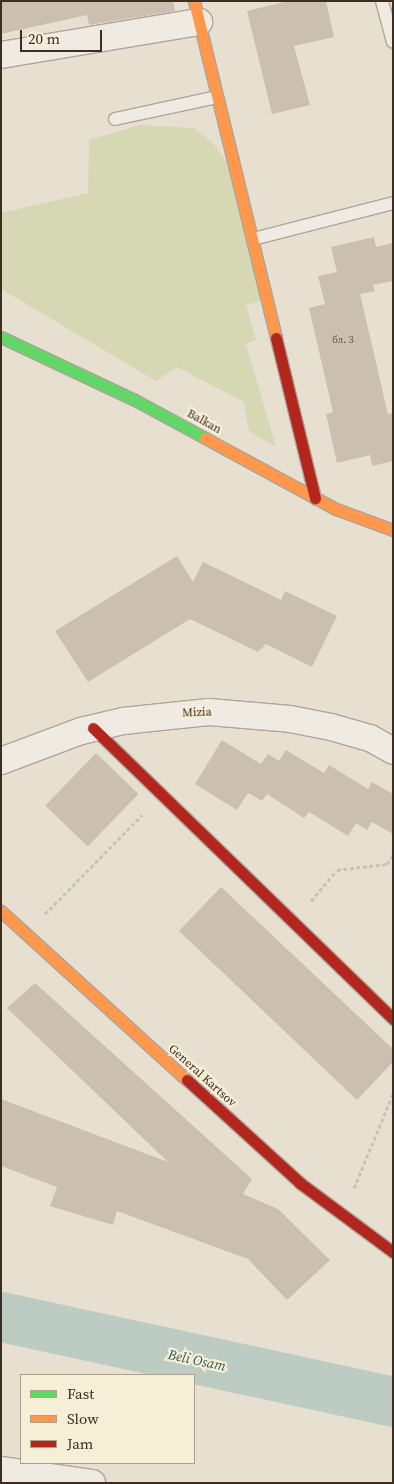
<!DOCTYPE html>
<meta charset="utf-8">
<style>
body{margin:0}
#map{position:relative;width:394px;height:1484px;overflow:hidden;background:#e7e0d1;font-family:"Source Serif 4",serif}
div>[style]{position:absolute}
.green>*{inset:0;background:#d6d7b3}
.river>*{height:50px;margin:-25px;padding:0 25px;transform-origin:25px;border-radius:25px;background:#bcccc2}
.building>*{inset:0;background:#cbbfb2;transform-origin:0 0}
.path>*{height:3px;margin-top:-1.5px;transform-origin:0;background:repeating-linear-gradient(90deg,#c8c2b9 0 4px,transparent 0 6.5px)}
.roads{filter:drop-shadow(1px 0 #ada599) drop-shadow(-1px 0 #ada599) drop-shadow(0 1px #ada599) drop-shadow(0 -1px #ada599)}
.lane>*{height:12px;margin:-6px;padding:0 6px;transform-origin:6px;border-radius:6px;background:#efebe3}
.street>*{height:26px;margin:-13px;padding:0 13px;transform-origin:13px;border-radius:13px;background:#efebe3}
.fast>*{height:11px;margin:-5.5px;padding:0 5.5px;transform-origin:5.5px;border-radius:5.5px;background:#63d668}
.slow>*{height:11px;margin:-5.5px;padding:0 5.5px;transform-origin:5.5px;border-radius:5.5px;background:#ff974d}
.jam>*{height:11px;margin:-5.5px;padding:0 5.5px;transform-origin:5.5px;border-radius:5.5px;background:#b3261e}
span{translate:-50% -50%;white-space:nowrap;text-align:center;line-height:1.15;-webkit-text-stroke:4.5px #f7eed8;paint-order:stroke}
.number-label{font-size:10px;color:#605244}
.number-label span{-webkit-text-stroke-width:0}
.street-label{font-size:12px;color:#3d2e20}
.water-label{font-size:14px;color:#2f5d5a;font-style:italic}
.frame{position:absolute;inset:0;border:2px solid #3d2e20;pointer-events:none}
.legend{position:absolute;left:20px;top:1374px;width:175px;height:90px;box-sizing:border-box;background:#f7eed8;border:1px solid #ada18e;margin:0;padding:6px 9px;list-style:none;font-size:15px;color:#3d2e20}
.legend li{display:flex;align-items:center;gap:10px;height:25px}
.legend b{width:25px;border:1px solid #ada18e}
.scale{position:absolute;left:20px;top:30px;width:82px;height:22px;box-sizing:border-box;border:2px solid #3d2e20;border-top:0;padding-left:6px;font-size:15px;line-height:18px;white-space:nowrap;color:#3d2e20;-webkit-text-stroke:4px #f7eed8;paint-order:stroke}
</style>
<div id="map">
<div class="green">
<i style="clip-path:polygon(140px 125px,194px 128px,213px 143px,226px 161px,261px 301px,246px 305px,256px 340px,246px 344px,276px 447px,249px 431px,244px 402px,177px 367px,156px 381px,1px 289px,1px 213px,88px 193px,89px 140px)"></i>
</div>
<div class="river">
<i style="left:1px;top:1317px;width:401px;rotate:12.2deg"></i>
</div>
<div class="building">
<i style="clip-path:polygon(1px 1px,173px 1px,175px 11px,89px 25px,87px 15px,1px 34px)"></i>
<i style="clip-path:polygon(288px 1px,326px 1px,334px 37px,294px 46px,310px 105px,272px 114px,247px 11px)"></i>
<i style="clip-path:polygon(374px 237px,376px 247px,393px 243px,393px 281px,373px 285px,375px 291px,360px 294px,388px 414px,393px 413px,393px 461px,372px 466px,370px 455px,337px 463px,326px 414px,333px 412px,309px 308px,325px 304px,318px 276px,337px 272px,331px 247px)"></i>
<i style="clip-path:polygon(177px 556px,193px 582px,203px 562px,281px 600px,285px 591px,337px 616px,312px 667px,266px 644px,258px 652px,190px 619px,88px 682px,55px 631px)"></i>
<i style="clip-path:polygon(222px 740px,261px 764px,268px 754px,279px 761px,286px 750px,324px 773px,329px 765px,368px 789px,372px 782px,393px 794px,393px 834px,372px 822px,367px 830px,356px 823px,348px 836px,309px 812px,304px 818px,267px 794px,262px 801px,248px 793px,237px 810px,195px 784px)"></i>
<i style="left:96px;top:753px;width:59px;height:73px;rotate:44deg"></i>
<i style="clip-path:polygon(221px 887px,393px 1049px,393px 1062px,357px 1100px,179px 931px)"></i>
<i style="clip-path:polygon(35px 983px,252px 1179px,243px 1194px,278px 1209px,330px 1260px,287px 1300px,248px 1259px,117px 1211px,113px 1225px,50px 1206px,57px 1187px,1px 1166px,1px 1099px,168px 1162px,7px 1008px)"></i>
</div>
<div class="path">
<i style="left:311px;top:901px;width:40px;rotate:-50deg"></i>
<i style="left:337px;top:870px;width:50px;rotate:-6.8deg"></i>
<i style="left:387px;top:864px;width:11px;rotate:-56deg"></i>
<i style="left:45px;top:914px;width:139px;rotate:-45.6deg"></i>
<i style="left:354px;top:1188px;width:102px;rotate:-67.5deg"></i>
</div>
<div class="roads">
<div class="lane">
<i style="left:382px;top:1px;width:42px;rotate:75deg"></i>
<i style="left:115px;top:119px;width:104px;rotate:-12.2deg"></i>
<i style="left:253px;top:239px;width:145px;rotate:-14.4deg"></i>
</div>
<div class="street">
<i style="left:1px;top:55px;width:201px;rotate:-9.5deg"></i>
<i style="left:1px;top:761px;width:85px;rotate:-20.6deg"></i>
<i style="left:81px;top:731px;width:43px;rotate:-13.4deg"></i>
<i style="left:123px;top:721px;width:86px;rotate:-6deg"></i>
<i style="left:209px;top:712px;width:81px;rotate:4.9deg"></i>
<i style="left:290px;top:719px;width:42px;rotate:11deg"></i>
<i style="left:331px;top:727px;width:41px;rotate:15.8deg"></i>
<i style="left:370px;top:738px;width:26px;rotate:29deg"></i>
<i style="left:1px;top:1470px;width:92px;rotate:8.1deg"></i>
</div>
<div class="fast">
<i style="left:1px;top:337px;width:146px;rotate:25.2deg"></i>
<i style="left:133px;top:399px;width:82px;rotate:28.4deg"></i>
</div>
<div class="slow">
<i style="left:194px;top:1px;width:347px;rotate:76.3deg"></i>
<i style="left:205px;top:438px;width:149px;rotate:28.5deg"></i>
<i style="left:336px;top:509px;width:61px;rotate:20.2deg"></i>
<i style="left:1px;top:911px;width:251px;rotate:42.3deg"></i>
</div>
<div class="jam">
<i style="left:276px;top:338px;width:165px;rotate:76.3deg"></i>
<i style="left:93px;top:728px;width:418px;rotate:44.1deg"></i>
<i style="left:187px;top:1080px;width:153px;rotate:42.3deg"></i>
<i style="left:300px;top:1183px;width:116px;rotate:36.6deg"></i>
</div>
</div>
<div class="number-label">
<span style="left:343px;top:340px">бл. 3</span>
</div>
<div class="street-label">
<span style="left:204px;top:422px;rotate:29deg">Balkan</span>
<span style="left:197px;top:713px;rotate:-2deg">Mizia</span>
<span style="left:202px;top:1076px;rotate:42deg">General Kartsov</span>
</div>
<div class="water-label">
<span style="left:197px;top:1360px;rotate:12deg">Beli Osam</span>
</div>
<div class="frame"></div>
<ul class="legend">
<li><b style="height:6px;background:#63d668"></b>Fast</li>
<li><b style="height:6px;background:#ff974d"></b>Slow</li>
<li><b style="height:6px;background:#b3261e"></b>Jam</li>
</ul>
<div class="scale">20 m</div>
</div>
